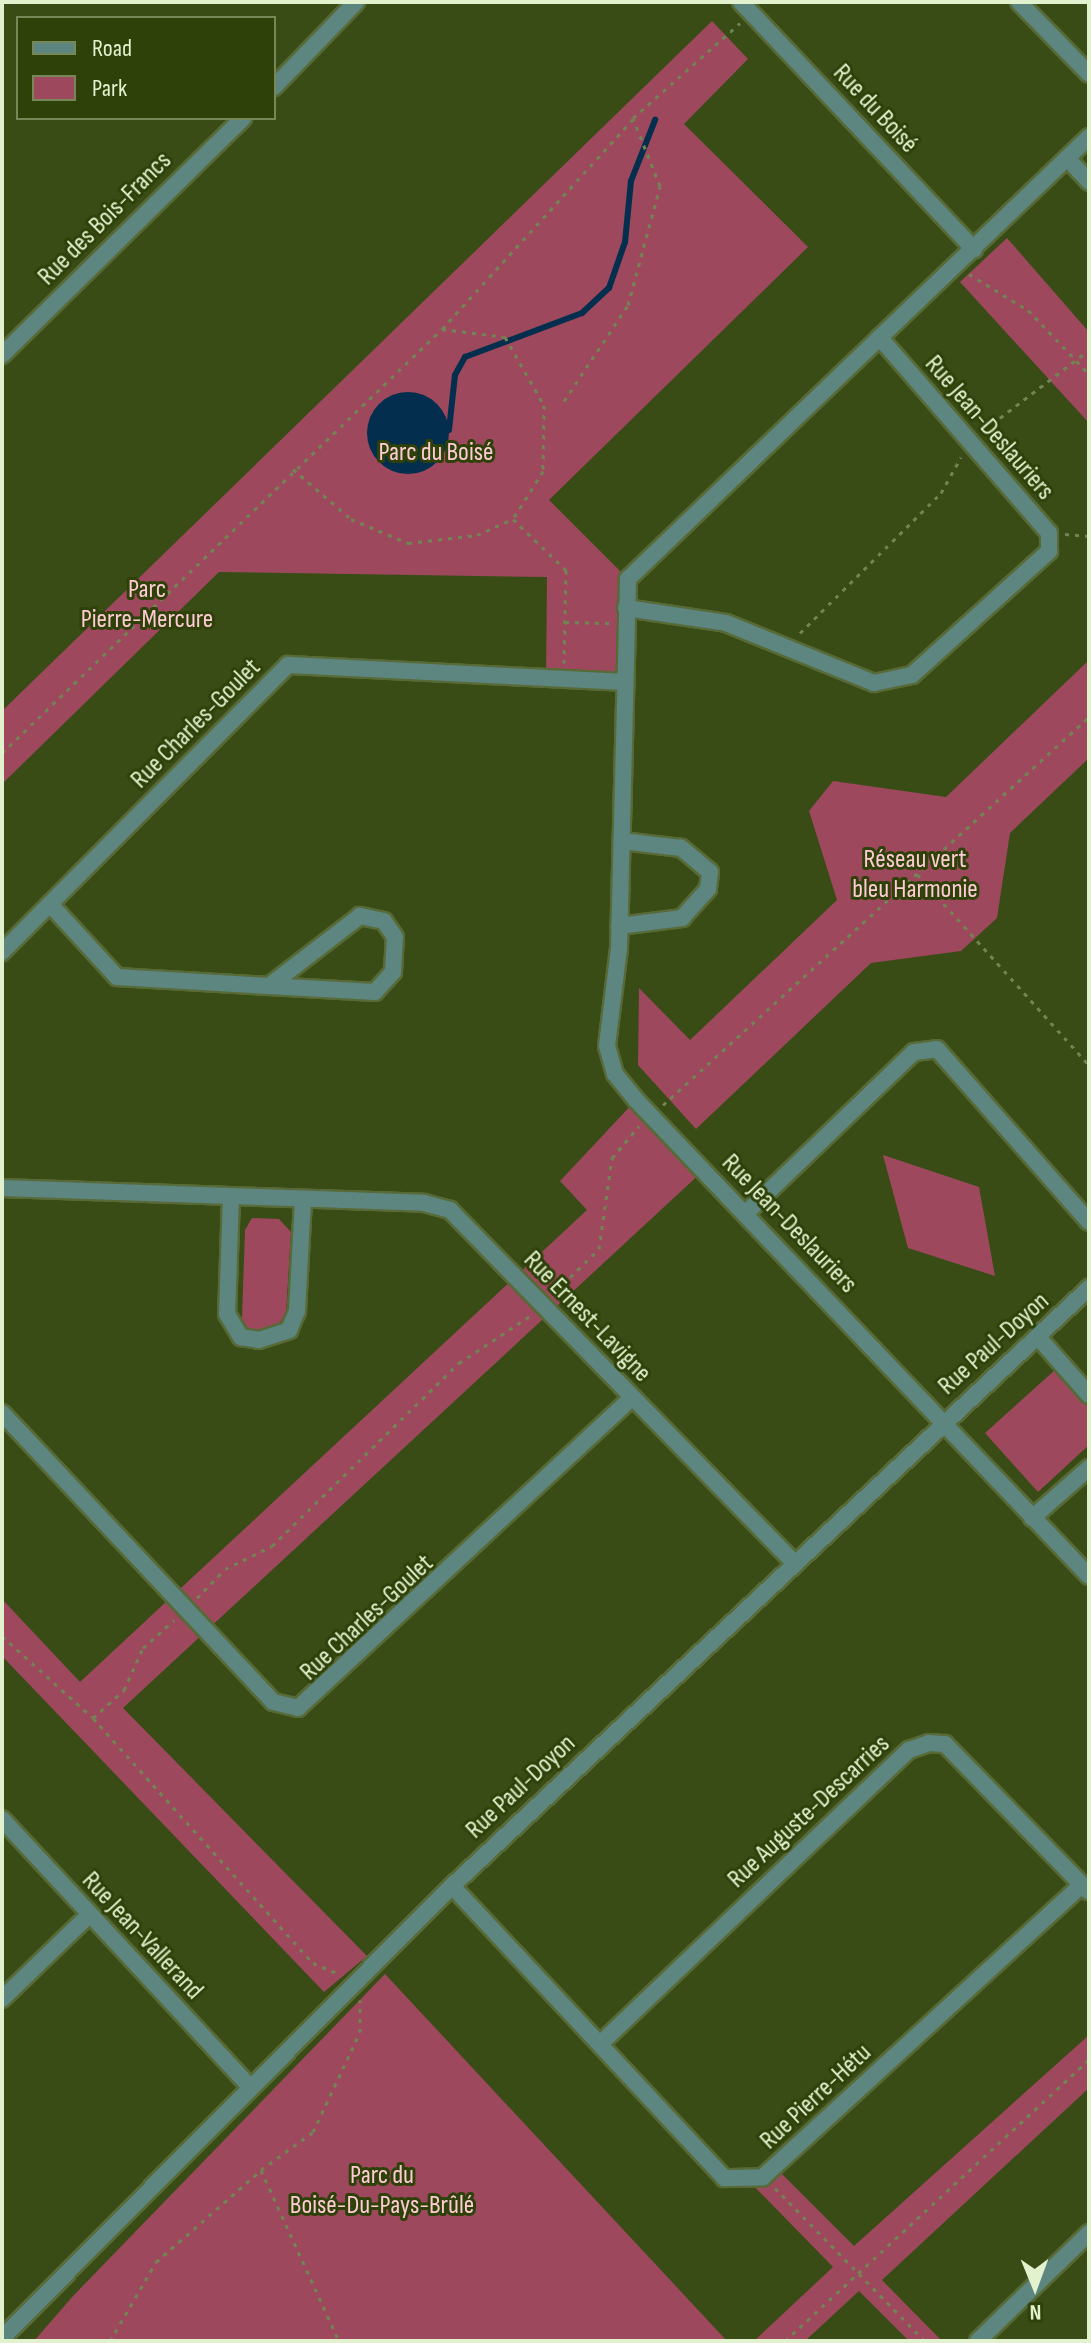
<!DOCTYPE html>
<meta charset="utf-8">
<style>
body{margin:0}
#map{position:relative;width:1091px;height:2343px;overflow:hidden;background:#394c16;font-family:"Sofia Sans Condensed",sans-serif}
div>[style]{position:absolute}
.green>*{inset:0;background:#9d485c}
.water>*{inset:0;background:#042e4d}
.round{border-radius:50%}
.stream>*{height:6px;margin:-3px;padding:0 3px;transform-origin:3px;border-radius:3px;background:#042e4d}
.path>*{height:3px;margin-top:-1.5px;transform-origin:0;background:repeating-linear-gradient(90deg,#728454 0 4px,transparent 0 10px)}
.roads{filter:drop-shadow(2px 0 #576a37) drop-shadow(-2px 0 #576a37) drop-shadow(0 2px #576a37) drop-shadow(0 -2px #576a37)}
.street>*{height:16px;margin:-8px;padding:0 8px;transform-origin:8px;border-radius:8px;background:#5d8681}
span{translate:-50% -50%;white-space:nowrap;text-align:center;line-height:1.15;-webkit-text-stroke:6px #2e4109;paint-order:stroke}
.street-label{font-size:26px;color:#e2f2ce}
.park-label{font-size:26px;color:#ffcbd4}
.frame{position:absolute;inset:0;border:4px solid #e2f2ce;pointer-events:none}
.legend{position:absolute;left:16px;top:16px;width:260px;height:104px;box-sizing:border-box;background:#2e4109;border:2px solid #768858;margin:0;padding:10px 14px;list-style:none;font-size:24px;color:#e2f2ce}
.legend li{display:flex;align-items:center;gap:16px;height:40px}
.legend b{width:40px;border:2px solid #768858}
.north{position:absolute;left:995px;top:2247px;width:80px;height:80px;-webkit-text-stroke:6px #2e4109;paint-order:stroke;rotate:179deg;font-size:22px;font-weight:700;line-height:32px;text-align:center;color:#e2f2ce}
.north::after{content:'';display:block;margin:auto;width:28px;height:36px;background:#e2f2ce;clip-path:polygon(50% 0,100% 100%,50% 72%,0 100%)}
</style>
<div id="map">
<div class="green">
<i style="clip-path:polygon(712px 21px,748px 59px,684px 124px,808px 247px,549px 500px,628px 579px,623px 682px,546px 678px,547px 577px,219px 572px,2px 784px,2px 711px)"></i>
<i style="clip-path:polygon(1007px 238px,1089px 332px,1089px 423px,960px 282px)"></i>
<i style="clip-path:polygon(1089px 660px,1089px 758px,1010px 833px,997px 918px,961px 951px,871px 963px,696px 1129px,638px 1065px,639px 988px,690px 1040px,837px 900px,809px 811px,833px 781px,946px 797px)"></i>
<i style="clip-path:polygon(636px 1100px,704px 1170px,123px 1708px,367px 1956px,324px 1992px,2px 1656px,2px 1599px,80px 1682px,587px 1210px,560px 1181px)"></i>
<i style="clip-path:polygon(883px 1155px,979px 1187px,995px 1276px,908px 1248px)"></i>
<i style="clip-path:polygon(252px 1218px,279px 1219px,291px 1232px,286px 1314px,274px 1331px,250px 1332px,242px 1319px,245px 1230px)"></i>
<i style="clip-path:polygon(1055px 1370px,1089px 1407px,1089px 1445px,1038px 1492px,985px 1433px)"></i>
<i style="clip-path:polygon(385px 1974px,727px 2341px,34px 2341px,73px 2296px)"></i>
<i style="clip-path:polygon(1089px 2035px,1089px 2088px,882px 2280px,942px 2341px,909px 2341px,859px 2291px,805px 2341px,754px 2341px,833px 2267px,746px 2178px,775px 2167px,854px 2246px)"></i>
</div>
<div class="water">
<i class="round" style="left:367px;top:392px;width:82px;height:82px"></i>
</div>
<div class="stream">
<i style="left:449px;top:430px;width:55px;rotate:-83.8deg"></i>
<i style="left:455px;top:375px;width:21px;rotate:-61deg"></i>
<i style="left:465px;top:357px;width:125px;rotate:-20.6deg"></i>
<i style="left:582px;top:313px;width:37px;rotate:-43deg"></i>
<i style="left:609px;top:288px;width:49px;rotate:-70.8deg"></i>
<i style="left:625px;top:242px;width:61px;rotate:-84.4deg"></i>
<i style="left:631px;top:181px;width:66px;rotate:-68.5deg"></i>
</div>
<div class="path">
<i style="left:969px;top:274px;width:69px;rotate:31.4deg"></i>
<i style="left:1028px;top:310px;width:88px;rotate:46.4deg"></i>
<i style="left:442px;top:329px;width:284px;rotate:-47.7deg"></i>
<i style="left:564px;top:401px;width:115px;rotate:-56.3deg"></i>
<i style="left:628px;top:305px;width:123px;rotate:-74.9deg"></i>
<i style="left:660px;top:186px;width:73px;rotate:-111.7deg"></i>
<i style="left:633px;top:118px;width:143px;rotate:-41.6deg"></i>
<i style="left:984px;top:430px;width:132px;rotate:-37.3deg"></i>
<i style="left:293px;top:469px;width:77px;rotate:40.8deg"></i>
<i style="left:351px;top:519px;width:62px;rotate:22.8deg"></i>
<i style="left:408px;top:543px;width:69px;rotate:-6.6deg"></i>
<i style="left:477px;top:535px;width:39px;rotate:-24deg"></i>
<i style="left:1065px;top:534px;width:24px;rotate:5deg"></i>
<i style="left:565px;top:622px;width:45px;rotate:1.3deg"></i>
<i style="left:800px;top:633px;width:199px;rotate:-44.8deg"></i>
<i style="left:941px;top:493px;width:41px;rotate:-60.9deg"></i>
<i style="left:2px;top:753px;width:611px;rotate:-43.94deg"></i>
<i style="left:442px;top:329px;width:64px;rotate:7.2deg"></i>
<i style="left:505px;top:337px;width:78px;rotate:60.2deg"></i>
<i style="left:544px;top:405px;width:66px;rotate:90.9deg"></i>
<i style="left:543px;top:471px;width:57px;rotate:122deg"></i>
<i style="left:513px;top:519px;width:74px;rotate:43.9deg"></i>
<i style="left:566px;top:570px;width:93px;rotate:91.2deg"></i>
<i style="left:917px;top:874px;width:257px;rotate:48deg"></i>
<i style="left:663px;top:1105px;width:576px;rotate:-42.33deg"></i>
<i style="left:556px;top:1291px;width:60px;rotate:-44.3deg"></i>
<i style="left:599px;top:1249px;width:92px;rotate:-81.9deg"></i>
<i style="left:612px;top:1158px;width:42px;rotate:-49.8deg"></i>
<i style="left:197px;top:1598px;width:40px;rotate:-46deg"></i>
<i style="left:225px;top:1569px;width:52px;rotate:-26.1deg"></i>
<i style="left:272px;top:1546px;width:262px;rotate:-44.4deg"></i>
<i style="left:459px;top:1363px;width:85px;rotate:-33.5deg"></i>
<i style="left:2px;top:1636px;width:122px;rotate:42deg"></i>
<i style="left:93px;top:1718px;width:329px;rotate:48.1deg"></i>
<i style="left:313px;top:1963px;width:28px;rotate:23deg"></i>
<i style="left:93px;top:1718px;width:42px;rotate:-42.1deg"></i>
<i style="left:124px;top:1690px;width:46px;rotate:-65.7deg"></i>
<i style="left:143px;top:1648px;width:42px;rotate:-42.1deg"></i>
<i style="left:261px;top:2170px;width:64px;rotate:-36.2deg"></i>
<i style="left:313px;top:2132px;width:110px;rotate:-64.8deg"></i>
<i style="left:360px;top:2032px;width:32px;rotate:-90deg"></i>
<i style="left:775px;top:2188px;width:214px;rotate:45.6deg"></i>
<i style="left:110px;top:2341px;width:91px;rotate:-59.8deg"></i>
<i style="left:156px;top:2262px;width:140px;rotate:-41.2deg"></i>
<i style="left:261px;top:2170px;width:188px;rotate:65.5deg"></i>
<i style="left:785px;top:2341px;width:415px;rotate:-42.8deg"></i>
</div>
<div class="roads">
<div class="street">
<i style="left:741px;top:2px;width:340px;rotate:46.7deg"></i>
<i style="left:1019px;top:2px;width:100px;rotate:45.8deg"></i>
<i style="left:274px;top:87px;width:118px;rotate:-46deg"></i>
<i style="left:1089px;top:137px;width:639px;rotate:136.21deg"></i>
<i style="left:628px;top:579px;width:369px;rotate:91.4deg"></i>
<i style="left:619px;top:948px;width:99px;rotate:97deg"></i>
<i style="left:607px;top:1046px;width:29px;rotate:74deg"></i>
<i style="left:615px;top:1074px;width:33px;rotate:51deg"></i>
<i style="left:636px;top:1100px;width:657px;rotate:46.42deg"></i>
<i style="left:1067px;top:158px;width:33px;rotate:47deg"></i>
<i style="left:2px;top:355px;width:338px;rotate:-44.5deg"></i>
<i style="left:626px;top:608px;width:101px;rotate:8.5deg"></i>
<i style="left:726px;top:623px;width:160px;rotate:22.1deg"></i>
<i style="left:874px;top:683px;width:39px;rotate:-12deg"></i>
<i style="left:912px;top:675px;width:185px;rotate:-42.1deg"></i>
<i style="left:1049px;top:551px;width:18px;rotate:-90deg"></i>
<i style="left:1049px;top:533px;width:259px;rotate:-130.9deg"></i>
<i style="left:50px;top:904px;width:99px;rotate:47.5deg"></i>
<i style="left:117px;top:977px;width:152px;rotate:3.4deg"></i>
<i style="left:269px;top:986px;width:106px;rotate:3.2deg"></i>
<i style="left:375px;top:992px;width:27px;rotate:-48deg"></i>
<i style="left:393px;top:972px;width:35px;rotate:-87deg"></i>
<i style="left:395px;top:937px;width:19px;rotate:-125deg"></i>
<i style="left:384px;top:921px;width:25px;rotate:-168deg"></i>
<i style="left:360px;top:916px;width:115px;rotate:142.4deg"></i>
<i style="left:619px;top:926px;width:64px;rotate:-7.2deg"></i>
<i style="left:682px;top:918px;width:39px;rotate:-48deg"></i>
<i style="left:708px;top:889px;width:17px;rotate:-83deg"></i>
<i style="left:710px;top:872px;width:38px;rotate:-140deg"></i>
<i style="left:681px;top:848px;width:59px;rotate:-173.2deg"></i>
<i style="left:2px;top:952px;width:405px;rotate:-45.1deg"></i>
<i style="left:288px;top:665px;width:335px;rotate:2.9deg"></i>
<i style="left:2px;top:1188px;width:422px;rotate:2deg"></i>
<i style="left:424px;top:1203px;width:27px;rotate:15deg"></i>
<i style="left:450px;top:1210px;width:493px;rotate:45.7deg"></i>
<i style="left:231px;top:1196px;width:118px;rotate:91.9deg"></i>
<i style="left:227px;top:1314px;width:27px;rotate:59deg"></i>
<i style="left:241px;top:1337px;width:18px;rotate:9deg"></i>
<i style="left:259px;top:1340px;width:32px;rotate:-18deg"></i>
<i style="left:289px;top:1330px;width:21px;rotate:-67deg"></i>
<i style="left:297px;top:1311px;width:112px;rotate:-86.9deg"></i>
<i style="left:745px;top:1214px;width:234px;rotate:-43.8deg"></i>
<i style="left:914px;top:1052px;width:23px;rotate:-7deg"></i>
<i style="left:937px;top:1049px;width:230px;rotate:48.7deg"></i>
<i style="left:1038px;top:1337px;width:77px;rotate:48.7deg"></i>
<i style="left:2px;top:1413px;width:396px;rotate:46.8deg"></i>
<i style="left:273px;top:1702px;width:26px;rotate:13deg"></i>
<i style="left:298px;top:1708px;width:456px;rotate:-42.9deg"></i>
<i style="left:1032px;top:1518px;width:76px;rotate:-41.3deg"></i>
<i style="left:2px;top:1819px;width:362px;rotate:47.2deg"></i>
<i style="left:452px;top:1886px;width:399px;rotate:47deg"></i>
<i style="left:724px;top:2178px;width:39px;rotate:-1deg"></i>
<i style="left:763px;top:2177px;width:432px;rotate:-42.5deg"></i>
<i style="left:2px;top:1999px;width:122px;rotate:-44deg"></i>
<i style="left:600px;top:2044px;width:427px;rotate:-43.6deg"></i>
<i style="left:909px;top:1750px;width:21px;rotate:-19deg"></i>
<i style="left:929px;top:1743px;width:16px;rotate:4deg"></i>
<i style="left:945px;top:1744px;width:205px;rotate:45.8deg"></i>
<i style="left:2px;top:2338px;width:638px;rotate:-45.13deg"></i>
<i style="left:452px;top:1886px;width:874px;rotate:-43.19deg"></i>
<i style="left:978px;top:2341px;width:155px;rotate:-44.2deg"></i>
</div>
</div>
<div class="street-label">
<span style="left:875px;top:109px;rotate:47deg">Rue du Boisé</span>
<span style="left:105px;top:219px;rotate:-45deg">Rue des Bois-Francs</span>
<span style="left:989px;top:428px;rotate:49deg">Rue Jean-Deslauriers</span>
<span style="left:196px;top:724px;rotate:-45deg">Rue Charles-Goulet</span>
<span style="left:789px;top:1224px;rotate:46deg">Rue Jean-Deslauriers</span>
<span style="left:587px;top:1317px;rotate:46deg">Rue Ernest-Lavigne</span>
<span style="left:994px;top:1344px;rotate:-42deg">Rue Paul-Doyon</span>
<span style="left:367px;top:1618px;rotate:-43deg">Rue Charles-Goulet</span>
<span style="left:521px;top:1787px;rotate:-43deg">Rue Paul-Doyon</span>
<span style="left:809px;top:1812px;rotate:-43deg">Rue Auguste-Descarries</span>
<span style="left:142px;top:1936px;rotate:47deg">Rue Jean-Vallerand</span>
<span style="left:816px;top:2097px;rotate:-43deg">Rue Pierre-Hétu</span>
</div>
<div class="park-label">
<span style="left:436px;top:453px">Parc du Boisé</span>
<span style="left:147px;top:605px">Parc<br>Pierre-Mercure</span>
<span style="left:915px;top:875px">Réseau vert<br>bleu Harmonie</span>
<span style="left:382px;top:2191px">Parc du<br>Boisé-Du-Pays-Brûlé</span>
</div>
<div class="frame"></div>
<ul class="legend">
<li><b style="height:10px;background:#5d8681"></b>Road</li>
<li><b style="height:22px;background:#9d485c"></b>Park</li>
</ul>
<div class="north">N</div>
</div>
